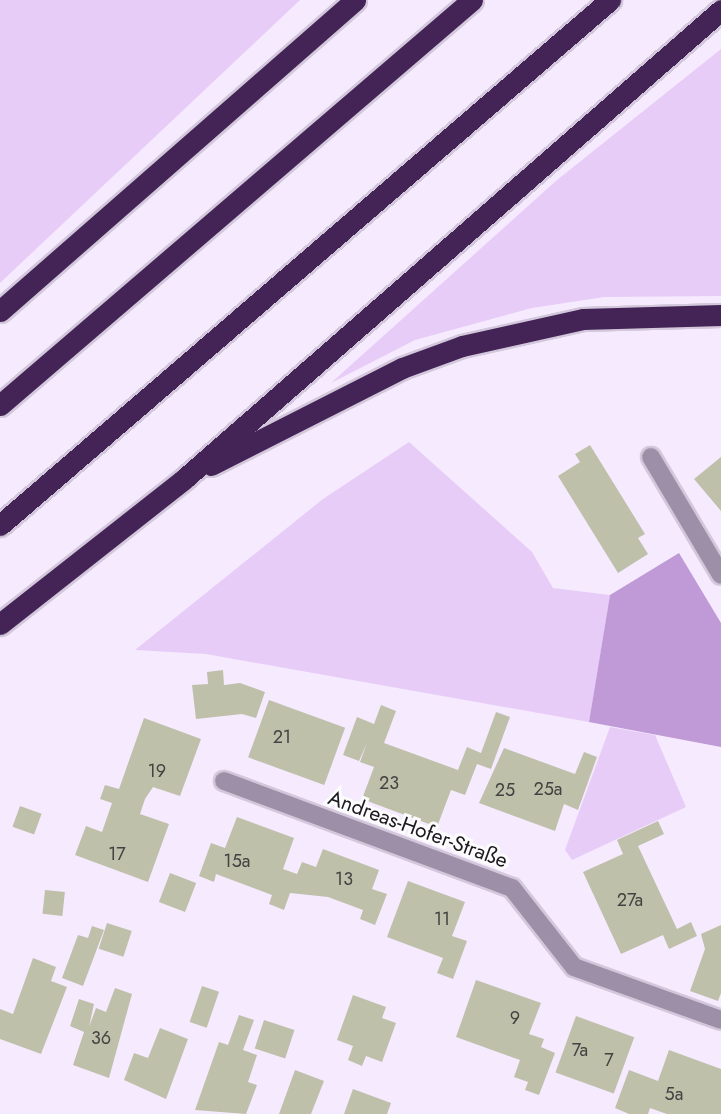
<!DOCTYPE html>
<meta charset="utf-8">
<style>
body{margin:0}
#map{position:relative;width:721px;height:1114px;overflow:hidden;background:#f6eaff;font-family:Jost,sans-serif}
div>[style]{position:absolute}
.green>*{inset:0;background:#e6ccf7}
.forest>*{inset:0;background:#bf9ad6}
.building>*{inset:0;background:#bec0aa;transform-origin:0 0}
.roads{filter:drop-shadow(2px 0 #d3c8db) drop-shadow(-2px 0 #d3c8db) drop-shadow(0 2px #d3c8db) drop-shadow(0 -2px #d3c8db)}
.service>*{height:18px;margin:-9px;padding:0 9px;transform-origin:9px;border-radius:9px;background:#9e8fa9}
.minor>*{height:18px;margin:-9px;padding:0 9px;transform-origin:9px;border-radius:9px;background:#9e8fa9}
.motorway>*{height:21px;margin:-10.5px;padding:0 10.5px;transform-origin:10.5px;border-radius:10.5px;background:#442457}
span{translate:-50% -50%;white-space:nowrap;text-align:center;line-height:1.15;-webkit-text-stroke:6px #fcfcfc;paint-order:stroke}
.number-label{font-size:18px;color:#444242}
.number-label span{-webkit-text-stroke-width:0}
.street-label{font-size:21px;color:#1c181f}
</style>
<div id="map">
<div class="green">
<i style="clip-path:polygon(0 0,300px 0,0 283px)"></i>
<i style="clip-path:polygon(721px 49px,721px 296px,604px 297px,532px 308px,415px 340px,331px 383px,557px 180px)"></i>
<i style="clip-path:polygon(409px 442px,532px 552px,553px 588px,610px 595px,589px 722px,206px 654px,135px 650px,323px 499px)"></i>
<i style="clip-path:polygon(610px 727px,655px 735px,686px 807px,572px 860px,565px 850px)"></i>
</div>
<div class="forest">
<i style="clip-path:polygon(679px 553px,721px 623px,721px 747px,589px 722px,610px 595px)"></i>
</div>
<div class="building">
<i style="clip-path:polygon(590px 445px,645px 534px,638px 538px,648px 554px,618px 573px,558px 476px,580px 462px,575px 454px)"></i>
<i style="clip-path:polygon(721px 457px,721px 511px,694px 479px)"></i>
<i style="clip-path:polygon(223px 670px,224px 685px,240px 683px,265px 692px,256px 718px,242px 714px,196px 719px,192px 685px,208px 684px,207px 672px)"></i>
<i style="left:269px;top:700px;width:81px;height:61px;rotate:20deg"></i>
<i style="clip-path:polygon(381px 705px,396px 711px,384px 743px,458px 770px,467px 747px,481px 753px,496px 712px,510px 717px,491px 769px,477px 764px,465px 795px,451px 790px,437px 827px,362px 799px,374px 767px,360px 762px,367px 743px,359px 761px,343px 755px,357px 717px,374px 724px)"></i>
<i style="clip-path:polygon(144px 718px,201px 739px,180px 796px,153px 787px,145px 799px,140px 814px,169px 824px,148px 882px,75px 855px,86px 826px,102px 832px,112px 803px,100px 799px,105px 785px,119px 789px)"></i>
<i style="clip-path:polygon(504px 748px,575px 774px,584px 752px,597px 757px,578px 810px,564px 804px,555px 831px,479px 803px)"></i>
<i style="left:20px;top:806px;width:23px;height:22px;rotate:20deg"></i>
<i style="clip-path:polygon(237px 817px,294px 838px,283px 869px,297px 874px,302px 862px,316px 867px,323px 849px,379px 870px,372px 889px,387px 894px,375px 925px,360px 919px,363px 910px,328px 897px,290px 893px,284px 910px,269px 904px,272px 895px,216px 874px,214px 882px,199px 876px,211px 843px,225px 848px)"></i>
<i style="clip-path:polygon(658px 821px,664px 834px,638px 846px,677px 929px,691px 922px,697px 936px,669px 949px,663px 935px,621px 954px,583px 872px,623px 854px,617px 840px)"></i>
<i style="left:170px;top:873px;width:28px;height:31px;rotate:21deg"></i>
<i style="clip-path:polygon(408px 881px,465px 902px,452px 936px,467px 941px,453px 979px,437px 973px,443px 958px,387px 937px)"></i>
<i style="left:45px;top:890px;width:20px;height:24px;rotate:6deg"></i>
<i style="left:107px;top:923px;width:26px;height:27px;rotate:18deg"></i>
<i style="clip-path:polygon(721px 925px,721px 993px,718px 1001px,690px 991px,705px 949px,701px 934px)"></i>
<i style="clip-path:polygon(92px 926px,104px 930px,83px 986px,62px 978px,78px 935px,88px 938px)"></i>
<i style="clip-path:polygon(33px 958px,56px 967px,51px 981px,67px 987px,41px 1054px,0 1039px,0 1009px,13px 1014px)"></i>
<i style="clip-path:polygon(476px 980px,541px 1003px,529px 1034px,544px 1039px,541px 1047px,555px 1053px,539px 1095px,525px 1090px,528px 1082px,514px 1077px,520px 1060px,456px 1037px)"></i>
<i style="left:202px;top:986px;width:18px;height:38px;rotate:19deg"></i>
<i style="clip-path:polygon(115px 988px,132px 994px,109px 1078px,73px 1065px,84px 1032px,70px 1026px,79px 999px,94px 1004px,89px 1027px,96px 1008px,106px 1012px)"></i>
<i style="clip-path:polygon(353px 995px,386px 1007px,382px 1018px,396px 1023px,382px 1062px,366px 1056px,362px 1066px,348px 1060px,353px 1046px,337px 1040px)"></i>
<i style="clip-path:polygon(239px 1015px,254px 1020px,243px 1050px,257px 1055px,248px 1082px,257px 1085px,246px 1114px,195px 1110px,219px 1042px,228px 1045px)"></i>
<i style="left:576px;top:1016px;width:62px;height:60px;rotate:20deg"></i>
<i style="left:264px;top:1020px;width:32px;height:30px;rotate:18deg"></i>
<i style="clip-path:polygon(160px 1028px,188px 1039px,166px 1099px,124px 1080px,134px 1053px,148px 1058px)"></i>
<i style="clip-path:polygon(669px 1050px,721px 1069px,721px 1114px,667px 1114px,650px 1108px,648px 1114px,629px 1114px,615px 1108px,629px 1070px,658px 1081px)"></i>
<i style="clip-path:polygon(295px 1070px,324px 1081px,311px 1114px,279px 1114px)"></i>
<i style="clip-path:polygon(353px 1089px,391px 1103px,387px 1114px,344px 1114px)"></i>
</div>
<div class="roads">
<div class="service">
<i style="left:651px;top:457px;width:137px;rotate:59.3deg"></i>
</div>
<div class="minor">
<i style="left:224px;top:781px;width:307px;rotate:20.4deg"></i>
<i style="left:512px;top:888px;width:100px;rotate:51.9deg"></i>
<i style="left:574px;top:967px;width:156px;rotate:19.8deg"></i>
</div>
<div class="motorway">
<i style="left:0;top:311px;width:472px;rotate:-41.2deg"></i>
<i style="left:0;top:405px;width:622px;rotate:-40.63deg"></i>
<i style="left:211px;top:465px;width:214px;rotate:-26.9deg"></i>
<i style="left:402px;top:368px;width:64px;rotate:-20.1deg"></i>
<i style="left:462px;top:346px;width:124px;rotate:-12.6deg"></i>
<i style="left:583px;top:319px;width:138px;rotate:-1.7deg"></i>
<i style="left:0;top:525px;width:805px;rotate:-40.72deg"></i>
<i style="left:0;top:624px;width:234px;rotate:-38.2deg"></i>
<i style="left:184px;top:479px;width:713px;rotate:-41.13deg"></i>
</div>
</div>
<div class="number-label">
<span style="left:282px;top:737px">21</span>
<span style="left:157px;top:771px">19</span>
<span style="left:389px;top:783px">23</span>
<span style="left:548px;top:789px">25a</span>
<span style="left:505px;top:790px">25</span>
<span style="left:117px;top:854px">17</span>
<span style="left:237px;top:861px">15a</span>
<span style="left:344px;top:879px">13</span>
<span style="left:630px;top:900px">27a</span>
<span style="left:442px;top:919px">11</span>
<span style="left:515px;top:1018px">9</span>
<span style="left:101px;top:1038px">36</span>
<span style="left:580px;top:1050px">7a</span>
<span style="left:609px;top:1060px">7</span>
<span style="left:674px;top:1094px">5a</span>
</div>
<div class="street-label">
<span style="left:418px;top:829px;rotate:20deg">Andreas-Hofer-Straße</span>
</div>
</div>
